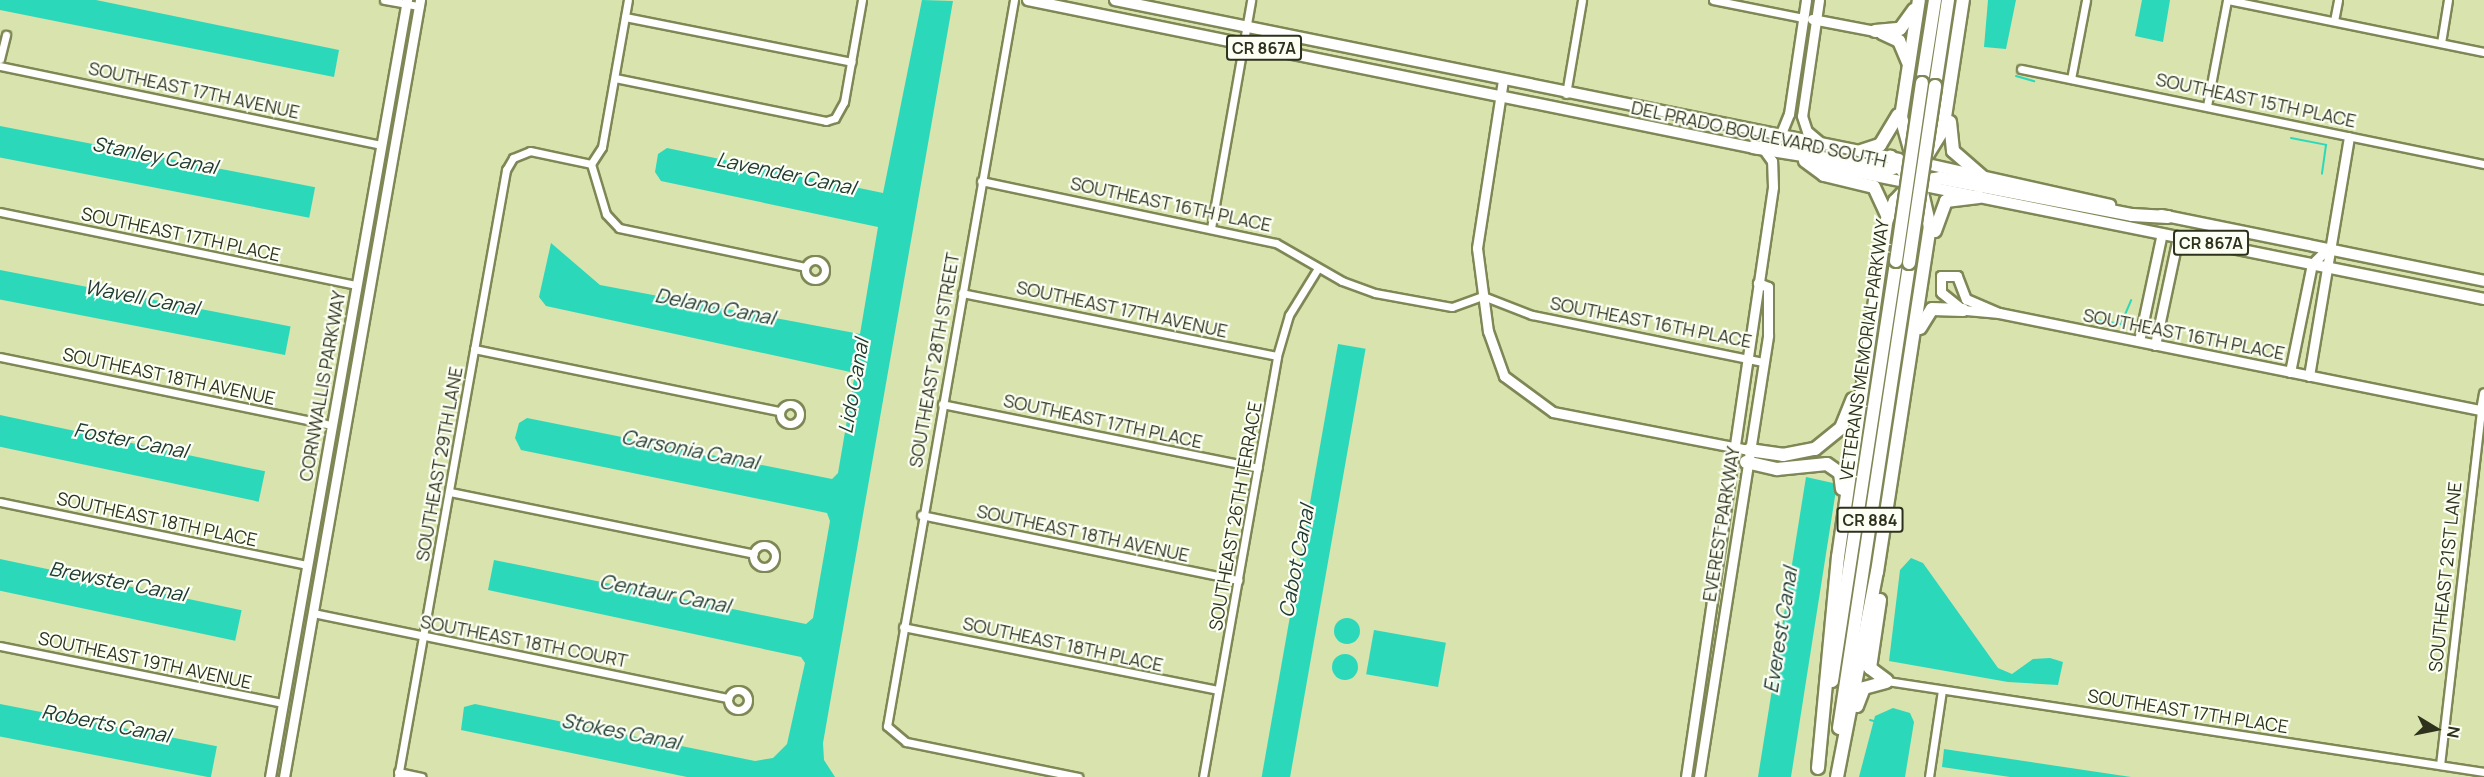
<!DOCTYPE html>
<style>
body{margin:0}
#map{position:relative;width:2484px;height:777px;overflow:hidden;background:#d8e3ad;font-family:Manrope,sans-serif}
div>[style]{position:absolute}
.water>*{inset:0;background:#2cd8ba;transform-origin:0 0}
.round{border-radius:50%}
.stream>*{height:2px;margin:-1px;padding:0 1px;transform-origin:1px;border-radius:1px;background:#2cd8ba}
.roads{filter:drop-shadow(2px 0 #7e8755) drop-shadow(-2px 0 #7e8755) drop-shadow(0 2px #7e8755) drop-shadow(0 -2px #7e8755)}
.street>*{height:7px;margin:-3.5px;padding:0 3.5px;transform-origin:3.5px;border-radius:3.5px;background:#fff}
.street>.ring{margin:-3.5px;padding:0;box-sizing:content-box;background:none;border:7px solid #fff;border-radius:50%}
.secondary>*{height:9px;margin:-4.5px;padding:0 4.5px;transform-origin:4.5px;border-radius:4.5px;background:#fff}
.primary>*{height:10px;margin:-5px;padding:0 5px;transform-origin:5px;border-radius:5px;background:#fff}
.highway>*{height:12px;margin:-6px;padding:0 6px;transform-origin:6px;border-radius:6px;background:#fff}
.bridges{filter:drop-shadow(2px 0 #7e8755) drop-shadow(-2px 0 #7e8755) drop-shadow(0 2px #7e8755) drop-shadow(0 -2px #7e8755)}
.highway-bridge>*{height:12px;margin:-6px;padding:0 6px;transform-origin:6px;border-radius:6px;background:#fff}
span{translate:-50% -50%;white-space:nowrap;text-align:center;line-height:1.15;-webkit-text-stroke:4.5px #fcfff4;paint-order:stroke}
.shield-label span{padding:2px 4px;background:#fcfff4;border:2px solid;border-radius:4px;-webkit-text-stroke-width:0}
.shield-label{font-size:16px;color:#2e321d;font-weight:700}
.street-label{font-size:18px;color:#2e321d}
.water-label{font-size:20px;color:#203a34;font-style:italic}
.north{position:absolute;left:2406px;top:699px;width:60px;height:60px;-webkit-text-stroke:4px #fcfff4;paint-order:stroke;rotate:100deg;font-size:16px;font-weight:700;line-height:24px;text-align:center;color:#2e321d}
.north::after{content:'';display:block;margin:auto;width:21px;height:27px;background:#2e321d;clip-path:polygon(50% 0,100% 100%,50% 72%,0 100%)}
</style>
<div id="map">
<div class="water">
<i style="clip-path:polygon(0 0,96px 0,339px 50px,334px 77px,0 10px)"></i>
<i style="clip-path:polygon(922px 0,953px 1px,823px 743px,824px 760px,835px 777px,687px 777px,461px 730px,464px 707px,475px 704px,755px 761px,773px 758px,787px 744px,805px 663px,801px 657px,488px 590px,494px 560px,806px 624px,813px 618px,830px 521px,827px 513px,521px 450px,515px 438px,519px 423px,527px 418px,832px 479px,838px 473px,855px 373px,546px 306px,539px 297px,551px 243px,600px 285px,860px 334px,878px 227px,661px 181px,655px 172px,658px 154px,667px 148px,883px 193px)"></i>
<i style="clip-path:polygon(1988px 0,2016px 0,2006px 49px,1984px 47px)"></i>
<i style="clip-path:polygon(2142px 0,2170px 0,2163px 42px,2135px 36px)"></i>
<i style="left:0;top:126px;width:321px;height:31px;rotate:11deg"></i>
<i style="left:0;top:270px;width:296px;height:29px;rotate:11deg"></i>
<i style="left:1338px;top:344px;width:28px;height:440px;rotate:10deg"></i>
<i style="left:0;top:415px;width:271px;height:31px;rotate:12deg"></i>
<i style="clip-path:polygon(1806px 477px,1833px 483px,1836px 490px,1791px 777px,1758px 777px)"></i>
<i style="clip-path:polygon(1911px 558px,1923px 563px,1998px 668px,2012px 674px,2033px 659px,2050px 658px,2063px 662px,2058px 685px,2008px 682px,1889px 661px,1900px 570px)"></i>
<i style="left:0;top:559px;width:247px;height:31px;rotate:12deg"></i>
<i class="round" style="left:1334px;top:618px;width:26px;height:26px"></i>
<i style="left:1374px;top:630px;width:73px;height:45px;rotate:10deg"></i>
<i class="round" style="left:1332px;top:654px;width:26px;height:26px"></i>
<i style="left:0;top:704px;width:221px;height:32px;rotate:11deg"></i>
<i style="clip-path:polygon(1893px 708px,1910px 713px,1914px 722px,1905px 777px,1859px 777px,1875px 716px)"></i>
<i style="clip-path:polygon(1944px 749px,2131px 777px,2010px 777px,1942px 767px)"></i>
</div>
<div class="stream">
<i style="left:2016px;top:76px;width:19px;rotate:16deg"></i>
<i style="left:2291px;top:138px;width:36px;rotate:11deg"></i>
<i style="left:2326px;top:145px;width:29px;rotate:98deg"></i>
<i style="left:2090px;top:319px;width:31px;rotate:9deg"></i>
<i style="left:2121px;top:324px;width:26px;rotate:-67deg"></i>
<i style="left:1870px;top:720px;width:4px;rotate:14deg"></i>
</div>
<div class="roads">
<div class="street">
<i style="left:384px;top:0;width:36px;rotate:10deg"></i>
<i style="left:1014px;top:0;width:737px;rotate:99.92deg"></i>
<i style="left:887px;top:726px;width:25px;rotate:40deg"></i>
<i style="left:906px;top:742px;width:176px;rotate:11.5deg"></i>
<i style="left:1713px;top:0;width:92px;rotate:11.3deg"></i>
<i style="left:2228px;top:0;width:261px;rotate:11.5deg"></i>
<i style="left:625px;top:17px;width:231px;rotate:11.2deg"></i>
<i style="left:2334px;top:21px;width:21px;rotate:-79deg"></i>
<i style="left:2441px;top:43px;width:44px;rotate:-80.8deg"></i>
<i style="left:0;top:59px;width:25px;rotate:-76deg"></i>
<i style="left:0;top:66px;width:389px;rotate:11.7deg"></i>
<i style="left:2021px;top:69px;width:473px;rotate:11.6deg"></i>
<i style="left:615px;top:78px;width:215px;rotate:11.5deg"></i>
<i style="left:826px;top:121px;width:9px;rotate:-18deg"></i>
<i style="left:835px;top:118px;width:18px;rotate:-61deg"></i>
<i style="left:844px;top:102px;width:104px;rotate:-80deg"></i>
<i style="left:2071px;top:79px;width:80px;rotate:-79.2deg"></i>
<i style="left:1566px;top:94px;width:95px;rotate:-80.3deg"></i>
<i style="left:2207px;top:106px;width:108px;rotate:-79.3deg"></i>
<i style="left:591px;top:164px;width:52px;rotate:73.3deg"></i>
<i style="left:606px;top:214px;width:19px;rotate:47deg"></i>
<i style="left:619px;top:228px;width:190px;rotate:11.8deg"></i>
<i style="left:591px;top:164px;width:20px;rotate:-57deg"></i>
<i style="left:602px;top:147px;width:149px;rotate:-80deg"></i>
<i style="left:981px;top:181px;width:301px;rotate:11.9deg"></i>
<i style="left:1276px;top:243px;width:76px;rotate:29.9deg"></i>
<i style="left:1342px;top:281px;width:35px;rotate:20deg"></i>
<i style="left:1375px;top:293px;width:78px;rotate:10.3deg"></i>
<i style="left:1452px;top:307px;width:33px;rotate:-20deg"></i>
<i style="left:1483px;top:296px;width:53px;rotate:21.2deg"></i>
<i style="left:1532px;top:315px;width:237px;rotate:11.5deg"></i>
<i style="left:0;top:212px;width:363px;rotate:11.6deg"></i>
<i style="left:1211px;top:228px;width:231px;rotate:-80deg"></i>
<i class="ring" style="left:805px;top:260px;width:13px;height:13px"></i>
<i style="left:962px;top:293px;width:321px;rotate:11.3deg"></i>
<i style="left:474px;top:349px;width:312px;rotate:11.5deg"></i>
<i style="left:0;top:357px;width:339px;rotate:11.6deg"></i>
<i class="ring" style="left:780px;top:404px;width:13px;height:13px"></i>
<i style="left:942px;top:404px;width:322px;rotate:11.4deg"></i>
<i style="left:450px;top:492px;width:310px;rotate:11.5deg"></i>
<i style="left:0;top:502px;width:313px;rotate:11.6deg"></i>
<i style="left:921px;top:515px;width:324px;rotate:11.6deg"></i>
<i class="ring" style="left:753px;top:545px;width:15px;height:15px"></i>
<i style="left:313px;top:613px;width:424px;rotate:11.6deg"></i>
<i style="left:903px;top:627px;width:321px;rotate:11.3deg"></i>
<i style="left:0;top:646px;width:289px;rotate:11.4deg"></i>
<i style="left:1887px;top:681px;width:604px;rotate:8.67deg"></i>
<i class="ring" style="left:728px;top:690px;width:13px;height:13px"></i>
<i style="left:2440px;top:765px;width:357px;rotate:-83.4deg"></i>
<i style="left:398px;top:772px;width:24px;rotate:12deg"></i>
<i style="left:398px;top:777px;width:617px;rotate:-79.91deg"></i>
<i style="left:506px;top:170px;width:14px;rotate:-60deg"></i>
<i style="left:513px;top:158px;width:18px;rotate:-22deg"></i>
<i style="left:530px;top:151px;width:62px;rotate:12deg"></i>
<i style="left:1203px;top:777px;width:427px;rotate:-80deg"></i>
<i style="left:1277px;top:356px;width:43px;rotate:-73.7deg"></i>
<i style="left:1289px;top:315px;width:55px;rotate:-58.3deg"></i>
<i style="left:1929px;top:777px;width:88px;rotate:-81.5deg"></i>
</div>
<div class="secondary">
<i style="left:1819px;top:0;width:117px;rotate:98.3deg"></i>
<i style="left:1802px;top:116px;width:16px;rotate:72deg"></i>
<i style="left:1807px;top:131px;width:17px;rotate:40deg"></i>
<i style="left:1812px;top:19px;width:64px;rotate:10.8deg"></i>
<i style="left:1503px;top:80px;width:170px;rotate:98.8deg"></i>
<i style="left:1477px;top:248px;width:84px;rotate:82.5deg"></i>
<i style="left:1488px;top:331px;width:48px;rotate:70.4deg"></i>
<i style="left:1504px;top:376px;width:61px;rotate:36.3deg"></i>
<i style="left:1553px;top:412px;width:200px;rotate:11deg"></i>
<i style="left:1780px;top:136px;width:24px;rotate:-68deg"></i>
<i style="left:1789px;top:114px;width:115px;rotate:-81.5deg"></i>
<i style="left:1999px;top:313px;width:36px;rotate:-175deg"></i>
<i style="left:1963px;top:310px;width:28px;rotate:-141deg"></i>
<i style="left:1941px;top:292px;width:16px;rotate:-90deg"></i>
<i style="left:1941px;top:276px;width:16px"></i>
<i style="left:1957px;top:276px;width:25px;rotate:69deg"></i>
<i style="left:1966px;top:299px;width:36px;rotate:23deg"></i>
<i style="left:1999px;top:313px;width:495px;rotate:11.4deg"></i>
<i style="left:2139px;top:341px;width:110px;rotate:-78deg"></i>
<i style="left:2155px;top:345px;width:110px;rotate:-78deg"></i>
<i style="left:2290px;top:372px;width:110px;rotate:-78.5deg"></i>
<i style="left:2312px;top:264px;width:21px;rotate:-45deg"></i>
<i style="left:2309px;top:376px;width:242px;rotate:-80.5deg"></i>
<i style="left:2481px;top:410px;width:17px;rotate:-80deg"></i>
<i style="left:270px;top:777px;width:789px;rotate:-80deg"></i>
<i style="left:284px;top:777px;width:789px;rotate:-80.07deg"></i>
<i style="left:1686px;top:777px;width:596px;rotate:-81.61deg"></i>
<i style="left:1773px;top:187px;width:26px;rotate:-92deg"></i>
<i style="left:1772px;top:161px;width:14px;rotate:-126deg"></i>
<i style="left:1699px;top:777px;width:447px;rotate:-81.1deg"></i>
<i style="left:1768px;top:335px;width:48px;rotate:-90deg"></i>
<i style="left:1768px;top:287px;width:11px;rotate:-158deg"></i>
</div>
<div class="primary">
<i style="left:1028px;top:0;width:747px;rotate:11.51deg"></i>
<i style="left:1115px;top:0;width:800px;rotate:11.46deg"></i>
<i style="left:1806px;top:162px;width:692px;rotate:11.42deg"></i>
<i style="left:1918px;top:162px;width:197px;rotate:12.6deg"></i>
<i style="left:2161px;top:215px;width:330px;rotate:11.5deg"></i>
</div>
<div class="highway">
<i style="left:1875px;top:31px;width:25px;rotate:-5deg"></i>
<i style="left:1900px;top:29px;width:24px;rotate:-54deg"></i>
<i style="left:1882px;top:33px;width:19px;rotate:25deg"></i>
<i style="left:1899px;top:41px;width:23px;rotate:67deg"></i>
<i style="left:1922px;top:83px;width:84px;rotate:-81.1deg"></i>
<i style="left:1935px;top:86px;width:87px;rotate:-81.4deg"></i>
<i style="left:1950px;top:122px;width:29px;rotate:84deg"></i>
<i style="left:1953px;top:151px;width:38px;rotate:41deg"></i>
<i style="left:1753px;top:147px;width:139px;rotate:9.1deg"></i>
<i style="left:1890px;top:169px;width:38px;rotate:-18deg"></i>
<i style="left:1926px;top:157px;width:32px;rotate:-58deg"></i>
<i style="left:1943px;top:130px;width:132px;rotate:-81.3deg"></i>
<i style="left:1861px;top:151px;width:20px;rotate:-18deg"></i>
<i style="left:1880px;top:145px;width:35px;rotate:-59deg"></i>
<i style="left:1913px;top:160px;width:45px;rotate:-105.6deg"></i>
<i style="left:1901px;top:117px;width:118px;rotate:-81.3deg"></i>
<i style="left:1805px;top:161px;width:24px;rotate:36deg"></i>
<i style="left:1824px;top:175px;width:51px;rotate:13.5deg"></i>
<i style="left:1874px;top:187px;width:31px;rotate:65deg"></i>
<i style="left:1935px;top:231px;width:32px;rotate:-70deg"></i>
<i style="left:1946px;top:201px;width:33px;rotate:-7deg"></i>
<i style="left:1920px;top:328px;width:22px;rotate:-58deg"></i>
<i style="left:1932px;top:309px;width:31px;rotate:2deg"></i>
<i style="left:1749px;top:450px;width:34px;rotate:8deg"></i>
<i style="left:1783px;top:455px;width:33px;rotate:-11deg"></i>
<i style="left:1815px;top:449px;width:33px;rotate:-39deg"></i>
<i style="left:1841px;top:428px;width:31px;rotate:-68deg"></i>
<i style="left:1746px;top:462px;width:32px;rotate:13deg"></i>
<i style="left:1777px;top:469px;width:50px;rotate:-5.7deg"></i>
<i style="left:1827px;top:464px;width:16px;rotate:35deg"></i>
<i style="left:1840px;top:473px;width:16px;rotate:83deg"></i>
<i style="left:1880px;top:600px;width:69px;rotate:98.4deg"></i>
<i style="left:1870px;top:668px;width:21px;rotate:37deg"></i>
<i style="left:1832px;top:681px;width:425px;rotate:-81.3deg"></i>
<i style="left:1857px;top:706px;width:19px;rotate:-69deg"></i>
<i style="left:1864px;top:688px;width:23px;rotate:-15deg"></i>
<i style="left:1839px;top:728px;width:470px;rotate:-81.4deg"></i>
<i style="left:1818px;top:768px;width:212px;rotate:-84.6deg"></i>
<i style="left:1838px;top:557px;width:338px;rotate:-81.8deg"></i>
<i style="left:1886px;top:222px;width:23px;rotate:-67deg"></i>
<i style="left:1895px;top:201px;width:26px;rotate:-47deg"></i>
<i style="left:1913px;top:182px;width:27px;rotate:-8deg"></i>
<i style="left:1940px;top:178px;width:196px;rotate:10.9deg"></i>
<i style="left:2132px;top:215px;width:36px;rotate:3deg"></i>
<i style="left:1837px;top:777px;width:209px;rotate:-79deg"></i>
<i style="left:1877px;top:572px;width:349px;rotate:-81.3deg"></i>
<i style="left:1930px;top:227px;width:35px;rotate:-103deg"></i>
<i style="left:1922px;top:193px;width:48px;rotate:-130.7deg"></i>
</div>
</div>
<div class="bridges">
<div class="highway-bridge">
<i style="left:1896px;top:261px;width:180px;rotate:-81.7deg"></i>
<i style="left:1909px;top:263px;width:179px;rotate:-81.6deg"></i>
</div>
</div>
<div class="shield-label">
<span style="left:1264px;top:48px">CR 867A</span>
<span style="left:2211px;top:243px">CR 867A</span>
<span style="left:1870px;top:520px">CR 884</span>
</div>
<div class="street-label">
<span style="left:194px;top:90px;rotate:12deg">SOUTHEAST 17TH AVENUE</span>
<span style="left:2256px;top:100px;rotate:12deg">SOUTHEAST 15TH PLACE</span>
<span style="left:1759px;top:134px;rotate:12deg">DEL PRADO BOULEVARD SOUTH</span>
<span style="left:1171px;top:204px;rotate:12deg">SOUTHEAST 16TH PLACE</span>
<span style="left:181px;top:234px;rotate:12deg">SOUTHEAST 17TH PLACE</span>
<span style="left:1122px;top:309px;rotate:12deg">SOUTHEAST 17TH AVENUE</span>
<span style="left:1651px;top:322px;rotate:11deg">SOUTHEAST 16TH PLACE</span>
<span style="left:2184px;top:334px;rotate:11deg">SOUTHEAST 16TH PLACE</span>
<span style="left:1864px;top:350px;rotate:-82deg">VETERANS MEMORIAL PARKWAY</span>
<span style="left:934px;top:360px;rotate:-80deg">SOUTHEAST 28TH STREET</span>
<span style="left:169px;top:376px;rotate:12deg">SOUTHEAST 18TH AVENUE</span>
<span style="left:322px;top:386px;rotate:-80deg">CORNWALLIS PARKWAY</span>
<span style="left:1103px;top:421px;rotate:12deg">SOUTHEAST 17TH PLACE</span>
<span style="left:439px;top:464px;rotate:-80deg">SOUTHEAST 29TH LANE</span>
<span style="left:1235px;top:516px;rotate:-80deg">SOUTHEAST 26TH TERRACE</span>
<span style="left:157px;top:519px;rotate:12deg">SOUTHEAST 18TH PLACE</span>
<span style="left:1721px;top:524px;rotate:-81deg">EVEREST PARKWAY</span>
<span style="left:1083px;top:533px;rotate:12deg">SOUTHEAST 18TH AVENUE</span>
<span style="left:2445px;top:577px;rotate:-84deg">SOUTHEAST 21ST LANE</span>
<span style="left:524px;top:641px;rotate:11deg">SOUTHEAST 18TH COURT</span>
<span style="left:1063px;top:644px;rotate:12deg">SOUTHEAST 18TH PLACE</span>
<span style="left:145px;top:660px;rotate:12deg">SOUTHEAST 19TH AVENUE</span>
<span style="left:2188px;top:711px;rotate:9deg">SOUTHEAST 17TH PLACE</span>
</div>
<div class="water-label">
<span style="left:155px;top:155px;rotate:11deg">Stanley Canal</span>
<span style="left:786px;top:173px;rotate:12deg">Lavender Canal</span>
<span style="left:142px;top:297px;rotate:11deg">Wavell Canal</span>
<span style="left:715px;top:306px;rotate:11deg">Delano Canal</span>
<span style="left:853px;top:386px;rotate:-80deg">Lido Canal</span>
<span style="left:131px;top:440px;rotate:11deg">Foster Canal</span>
<span style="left:690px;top:449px;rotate:11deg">Carsonia Canal</span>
<span style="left:1296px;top:561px;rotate:-79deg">Cabot Canal</span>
<span style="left:118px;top:581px;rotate:11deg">Brewster Canal</span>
<span style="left:665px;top:593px;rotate:11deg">Centaur Canal</span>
<span style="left:1780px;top:630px;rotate:-81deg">Everest Canal</span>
<span style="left:106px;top:723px;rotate:11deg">Roberts Canal</span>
<span style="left:621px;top:731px;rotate:11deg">Stokes Canal</span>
</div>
<div class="north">N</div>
</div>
